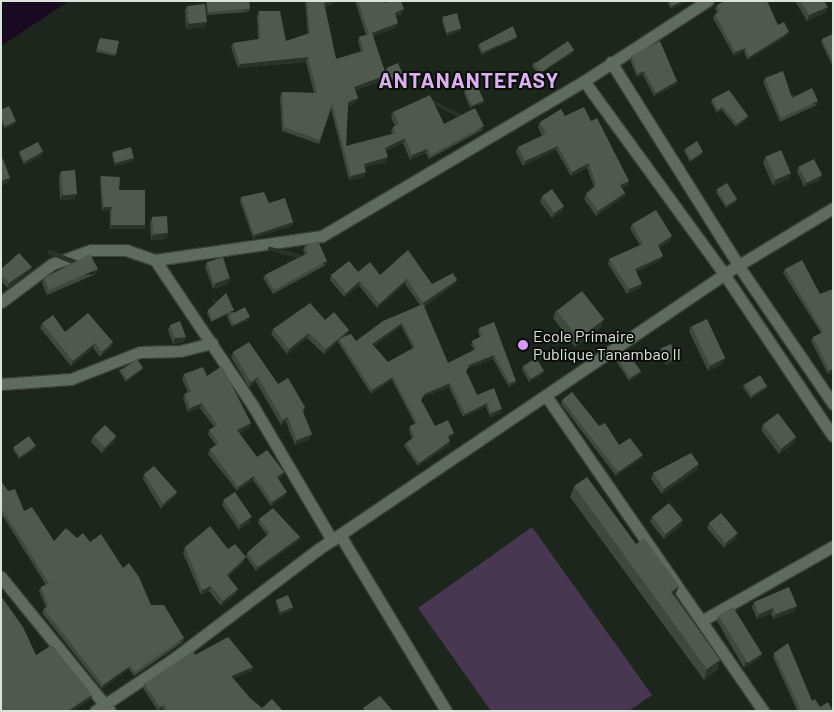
<!DOCTYPE html>
<style>
body{margin:0}
#map{position:relative;width:834px;height:712px;overflow:hidden;background:#1c261c;font-family:Barlow,sans-serif}
div>[style]{position:absolute}
.green>*{inset:0;background:#473750}
.water>*{inset:0;background:#190921}
.roads{filter:drop-shadow(1px 0 #3a4239) drop-shadow(-1px 0 #3a4239) drop-shadow(0 1px #3a4239) drop-shadow(0 -1px #3a4239)}
.minor>*{height:11px;margin:-5.5px;padding:0 5.5px;transform-origin:5.5px;border-radius:5.5px;background:#5f6b5e}
.wall>*{inset:0;background:#3e493d}
.shaded-wall>*{inset:0;background:#293429;transform-origin:0 0}
.building>*{inset:0;background:#4f594e;transform-origin:0 0}
.dots>*{width:14px;height:14px;translate:-50% -50%;box-sizing:border-box;border:2px solid #0a0e09;border-radius:50%}
span{translate:-50% -50%;white-space:nowrap;text-align:center;line-height:1.15;-webkit-text-stroke:4px #0a0e09;paint-order:stroke}
.poi-label{font-size:16px;color:#dce3db}
.left{translate:0 -50%;text-align:left}
.district-label{font-size:21px;color:#dbb1f2;font-weight:700;letter-spacing:1px}
.frame{position:absolute;inset:0;border:2px solid #dce3db;pointer-events:none}
</style>
<div id="map">
<div class="green">
<i style="clip-path:polygon(532px 527px,652px 695px,629px 711px,491px 711px,418px 608px)"></i>
</div>
<div class="water">
<i style="clip-path:polygon(1px 1px,69px 1px,1px 46px)"></i>
</div>
<div class="roads">
<div class="minor">
<i style="left:611px;top:62px;width:243px;rotate:57.9deg"></i>
<i style="left:740px;top:268px;width:165px;rotate:55.6deg"></i>
<i style="left:584px;top:81px;width:238px;rotate:54deg"></i>
<i style="left:724px;top:274px;width:195px;rotate:56.1deg"></i>
<i style="left:155px;top:260px;width:176px;rotate:56.1deg"></i>
<i style="left:253px;top:406px;width:156px;rotate:59.5deg"></i>
<i style="left:1px;top:302px;width:64px;rotate:-36.7deg"></i>
<i style="left:52px;top:264px;width:41px;rotate:-19.7deg"></i>
<i style="left:91px;top:250px;width:35px"></i>
<i style="left:126px;top:250px;width:31px;rotate:19deg"></i>
<i style="left:155px;top:260px;width:169px;rotate:-8.2deg"></i>
<i style="left:322px;top:236px;width:304px;rotate:-30.6deg"></i>
<i style="left:584px;top:81px;width:147px;rotate:-33deg"></i>
<i style="left:1px;top:384px;width:70px;rotate:-4.1deg"></i>
<i style="left:71px;top:379px;width:74px;rotate:-21.4deg"></i>
<i style="left:140px;top:352px;width:40px;rotate:-1.4deg"></i>
<i style="left:180px;top:351px;width:33px;rotate:-14deg"></i>
<i style="left:546px;top:396px;width:383px;rotate:55.4deg"></i>
<i style="left:340px;top:535px;width:205px;rotate:58.9deg"></i>
<i style="left:1px;top:577px;width:173px;rotate:50.9deg"></i>
<i style="left:703px;top:620px;width:150px;rotate:-29.6deg"></i>
<i style="left:95px;top:711px;width:94px;rotate:-33.7deg"></i>
<i style="left:173px;top:659px;width:181px;rotate:-37.1deg"></i>
<i style="left:317px;top:550px;width:492px;rotate:-34.1deg"></i>
<i style="left:724px;top:274px;width:127px;rotate:-31.2deg"></i>
</div>
</div>
<div class="wall">
<i style="clip-path:polygon(206px 1px,249px 1px,250px 9px,249px 12px,207px 15px)"></i>
<i style="clip-path:polygon(305px 1px,335px 1px,333px 4px,325px 7px,336px 59px,361px 51px,358px 42px,359px 37px,366px 35px,355px 1px,384px 1px,385px 3px,402px 14px,396px 16px,397px 27px,373px 36px,386px 75px,385px 80px,355px 90px,358px 98px,356px 102px,348px 106px,346px 146px,392px 134px,391px 131px,393px 127px,395px 126px,391px 117px,393px 112px,444px 124px,484px 126px,482px 130px,429px 159px,426px 153px,410px 160px,403px 143px,386px 151px,386px 162px,364px 167px,366px 172px,364px 177px,349px 180px,331px 109px,319px 144px,282px 131px,280px 97px,282px 92px,314px 93px,306px 62px,238px 68px,231px 47px,233px 43px,258px 39px,257px 16px,259px 11px,286px 41px,308px 34px)"></i>
<i style="clip-path:polygon(667px 1px,684px 1px,683px 3px,671px 9px)"></i>
<i style="clip-path:polygon(795px 1px,824px 1px,826px 12px,807px 21px)"></i>
<i style="clip-path:polygon(717px 5px,778px 25px,787px 36px,747px 60px,744px 51px,734px 56px,713px 18px,715px 14px,717px 13px,715px 8px)"></i>
<i style="clip-path:polygon(187px 6px,205px 27px,186px 29px,185px 11px)"></i>
<i style="clip-path:polygon(443px 18px,460px 31px,447px 36px,442px 21px)"></i>
<i style="clip-path:polygon(833px 34px,833px 67px,821px 42px,822px 39px)"></i>
<i style="clip-path:polygon(516px 39px,482px 55px,478px 46px,479px 44px)"></i>
<i style="clip-path:polygon(99px 40px,119px 41px,115px 56px,96px 52px)"></i>
<i style="clip-path:polygon(573px 53px,538px 74px,532px 66px,533px 63px)"></i>
<i style="clip-path:polygon(631px 56px,677px 81px,676px 85px,654px 96px,643px 75px,637px 77px,630px 60px)"></i>
<i style="clip-path:polygon(387px 67px,402px 77px,391px 82px,386px 70px)"></i>
<i style="clip-path:polygon(765px 78px,792px 98px,818px 101px,817px 105px,780px 122px,763px 82px)"></i>
<i style="clip-path:polygon(465px 90px,484px 101px,483px 103px,470px 108px,464px 93px)"></i>
<i style="clip-path:polygon(712px 99px,748px 116px,747px 119px,736px 127px,722px 110px,717px 113px,711px 102px)"></i>
<i style="clip-path:polygon(1px 110px,15px 124px,5px 129px,1px 121px)"></i>
<i style="clip-path:polygon(565px 116px,591px 121px,629px 181px,627px 186px,622px 188px,625px 193px,624px 197px,596px 216px,584px 199px,586px 194px,594px 187px,587px 168px,571px 176px,556px 150px,523px 166px,516px 152px,518px 147px,542px 136px,538px 127px,540px 122px)"></i>
<i style="clip-path:polygon(685px 149px,702px 155px,690px 162px,684px 151px)"></i>
<i style="clip-path:polygon(20px 152px,42px 155px,24px 165px,19px 154px)"></i>
<i style="clip-path:polygon(113px 152px,134px 158px,133px 161px,115px 166px,112px 155px)"></i>
<i style="clip-path:polygon(765px 157px,791px 173px,789px 178px,773px 186px,763px 163px)"></i>
<i style="clip-path:polygon(799px 166px,820px 180px,804px 187px,797px 171px)"></i>
<i style="clip-path:polygon(61px 171px,75px 199px,60px 200px,59px 176px)"></i>
<i style="clip-path:polygon(101px 176px,119px 190px,145px 225px,143px 229px,110px 229px,110px 211px,102px 211px,100px 180px)"></i>
<i style="clip-path:polygon(717px 189px,737px 199px,736px 202px,726px 208px,716px 192px)"></i>
<i style="clip-path:polygon(542px 196px,564px 206px,562px 211px,552px 218px,540px 202px)"></i>
<i style="clip-path:polygon(241px 197px,269px 203px,293px 222px,292px 226px,253px 238px,240px 201px)"></i>
<i style="clip-path:polygon(152px 218px,167px 239px,151px 240px,150px 223px)"></i>
<i style="clip-path:polygon(632px 224px,670px 241px,659px 248px,663px 256px,661px 260px,636px 272px,640px 288px,627px 294px,608px 264px,609px 259px,640px 245px,630px 229px)"></i>
<i style="clip-path:polygon(305px 246px,326px 265px,273px 294px,263px 278px,265px 275px,305px 254px,303px 250px)"></i>
<i style="clip-path:polygon(207px 262px,230px 278px,228px 284px,213px 289px,205px 267px)"></i>
<i style="clip-path:polygon(32px 267px,30px 271px,8px 288px,1px 281px,1px 269px)"></i>
<i style="clip-path:polygon(785px 269px,820px 294px,833px 289px,833px 372px,828px 374px,811px 341px,813px 337px,821px 333px,783px 273px)"></i>
<i style="clip-path:polygon(evenodd,358px 272px,432px 284px,457px 280px,455px 284px,424px 306px,448px 363px,474px 350px,471px 345px,472px 341px,480px 337px,478px 332px,479px 328px,515px 384px,509px 387px,493px 359px,468px 368px,466px 372px,477px 395px,501px 413px,490px 417px,486px 407px,463px 417px,449px 387px,423px 397px,421px 400px,435px 426px,453px 436px,449px 438px,449px 445px,418px 466px,404px 446px,406px 443px,412px 439px,409px 430px,410px 426px,415px 424px,392px 380px,371px 394px,338px 342px,324px 354px,307px 338px,287px 354px,271px 334px,273px 329px,325px 320px,349px 330px,347px 335px,344px 337px,356px 341px,420px 305px,405px 284px,377px 308px,359px 286px,344px 297px,330px 280px,331px 275px,358px 272px,401px 326px,413px 348px,388px 362px,374px 346px,401px 326px)"></i>
<i style="clip-path:polygon(96px 274px,47px 295px,42px 283px,44px 278px)"></i>
<i style="clip-path:polygon(208px 310px,233px 312px,249px 320px,232px 327px,227px 317px,228px 314px,211px 322px,207px 313px)"></i>
<i style="clip-path:polygon(556px 310px,601px 327px,575px 347px,553px 318px)"></i>
<i style="clip-path:polygon(42px 323px,65px 332px,111px 347px,100px 357px,93px 348px,71px 366px,40px 328px)"></i>
<i style="clip-path:polygon(170px 325px,186px 337px,184px 342px,173px 344px,168px 330px)"></i>
<i style="clip-path:polygon(691px 326px,725px 358px,723px 363px,708px 371px,689px 331px)"></i>
<i style="clip-path:polygon(661px 348px,676px 361px,666px 365px,660px 351px)"></i>
<i style="clip-path:polygon(233px 352px,278px 384px,305px 407px,303px 412px,310px 439px,295px 445px,286px 422px,281px 425px,256px 382px,249px 387px,231px 357px)"></i>
<i style="clip-path:polygon(616px 356px,641px 371px,640px 374px,629px 381px,615px 359px)"></i>
<i style="clip-path:polygon(523px 366px,543px 374px,529px 382px,522px 369px)"></i>
<i style="clip-path:polygon(143px 368px,142px 370px,126px 382px,119px 371px,120px 369px)"></i>
<i style="clip-path:polygon(184px 374px,207px 376px,250px 428px,239px 433px,257px 457px,284px 472px,282px 477px,278px 480px,285px 496px,271px 506px,253px 480px,237px 491px,208px 454px,210px 449px,216px 445px,208px 435px,209px 430px,214px 427px,200px 408px,188px 412px,183px 398px,185px 393px,188px 393px,182px 379px)"></i>
<i style="clip-path:polygon(744px 384px,767px 386px,766px 389px,751px 399px,743px 387px)"></i>
<i style="clip-path:polygon(562px 400px,599px 426px,619px 445px,641px 459px,616px 476px,561px 404px)"></i>
<i style="clip-path:polygon(763px 425px,796px 437px,794px 443px,779px 454px,761px 430px)"></i>
<i style="clip-path:polygon(93px 436px,114px 442px,102px 453px,91px 442px)"></i>
<i style="clip-path:polygon(14px 447px,35px 449px,19px 459px,13px 449px)"></i>
<i style="clip-path:polygon(697px 470px,662px 494px,651px 479px,653px 473px)"></i>
<i style="clip-path:polygon(144px 474px,177px 492px,175px 496px,161px 509px,143px 479px)"></i>
<i style="clip-path:polygon(1px 481px,8px 491px,24px 511px,54px 541px,77px 538px,90px 542px,123px 568px,151px 605px,184px 638px,183px 642px,134px 676px,129px 669px,102px 689px,42px 613px,44px 609px,46px 607px,39px 591px,41px 587px,46px 585px,4px 518px,1px 515px)"></i>
<i style="clip-path:polygon(574px 486px,636px 544px,675px 596px,720px 660px,717px 670px,704px 680px,570px 497px)"></i>
<i style="clip-path:polygon(224px 500px,250px 522px,239px 530px,222px 505px)"></i>
<i style="clip-path:polygon(652px 517px,681px 526px,664px 539px,650px 522px)"></i>
<i style="clip-path:polygon(259px 519px,300px 537px,298px 541px,256px 571px,246px 557px,247px 553px,267px 535px,258px 523px)"></i>
<i style="clip-path:polygon(709px 523px,738px 533px,736px 539px,724px 548px,707px 528px)"></i>
<i style="clip-path:polygon(185px 547px,228px 549px,244px 562px,228px 577px,238px 589px,236px 594px,221px 606px,209px 591px,201px 595px,183px 553px)"></i>
<i style="clip-path:polygon(276px 600px,293px 607px,292px 610px,280px 615px,276px 603px)"></i>
<i style="clip-path:polygon(754px 602px,797px 606px,795px 611px,774px 619px,771px 614px,757px 619px,752px 607px)"></i>
<i style="clip-path:polygon(718px 616px,762px 654px,760px 658px,744px 668px,717px 621px)"></i>
<i style="clip-path:polygon(774px 653px,812px 701px,820px 707px,797px 710px,773px 657px)"></i>
<i style="clip-path:polygon(195px 655px,253px 667px,252px 671px,233px 678px,250px 698px,262px 708px,283px 711px,164px 711px,162px 708px,158px 711px,143px 688px,144px 684px)"></i>
</div>
<div class="shaded-wall">
<i style="clip-path:polygon(331px 1px,335px 1px,333px 4px,323px 8px,324px 3px)"></i>
<i style="clip-path:polygon(682px 1px,684px 1px,683px 3px,671px 9px,672px 6px)"></i>
<i style="clip-path:polygon(828px 7px,826px 12px,807px 21px,809px 15px)"></i>
<i style="left:250px;top:9px;width:3px;height:42px;rotate:108deg"></i>
<i style="clip-path:polygon(404px 9px,402px 14px,393px 17px,395px 13px)"></i>
<i style="clip-path:polygon(207px 22px,205px 27px,186px 29px,188px 23px)"></i>
<i style="clip-path:polygon(398px 23px,397px 27px,367px 38px,369px 34px)"></i>
<i style="clip-path:polygon(461px 28px,460px 31px,447px 36px,448px 33px)"></i>
<i style="clip-path:polygon(789px 32px,787px 36px,747px 60px,749px 57px)"></i>
<i style="clip-path:polygon(517px 37px,516px 39px,482px 55px,483px 52px)"></i>
<i style="clip-path:polygon(745px 48px,744px 51px,734px 56px,735px 52px)"></i>
<i style="clip-path:polygon(574px 50px,573px 53px,538px 74px,539px 72px)"></i>
<i style="clip-path:polygon(308px 57px,306px 62px,238px 68px,240px 64px)"></i>
<i style="clip-path:polygon(644px 71px,643px 75px,637px 77px,638px 74px)"></i>
<i style="clip-path:polygon(386px 75px,385px 80px,352px 91px,354px 87px)"></i>
<i style="clip-path:polygon(403px 75px,402px 77px,391px 82px,392px 79px)"></i>
<i style="clip-path:polygon(677px 81px,676px 85px,654px 96px,656px 93px)"></i>
<i style="clip-path:polygon(358px 98px,356px 102px,347px 106px,348px 102px)"></i>
<i style="clip-path:polygon(484px 101px,483px 103px,470px 108px,471px 105px)"></i>
<i style="left:818px;top:101px;width:4px;height:41px;rotate:104deg"></i>
<i style="clip-path:polygon(723px 107px,722px 110px,717px 113px,718px 110px)"></i>
<i style="clip-path:polygon(748px 116px,747px 119px,736px 127px,737px 124px)"></i>
<i style="clip-path:polygon(16px 121px,15px 124px,5px 129px,6px 126px)"></i>
<i style="left:484px;top:126px;width:4px;height:60px;rotate:117deg"></i>
<i style="clip-path:polygon(405px 138px,403px 143px,384px 152px,385px 148px)"></i>
<i style="clip-path:polygon(558px 146px,556px 150px,523px 166px,525px 161px)"></i>
<i style="clip-path:polygon(427px 149px,426px 153px,410px 160px,412px 155px)"></i>
<i style="clip-path:polygon(43px 152px,42px 155px,24px 165px,25px 162px)"></i>
<i style="clip-path:polygon(703px 152px,702px 155px,690px 162px,691px 160px)"></i>
<i style="clip-path:polygon(388px 157px,386px 162px,362px 168px,364px 164px)"></i>
<i style="clip-path:polygon(134px 158px,133px 161px,115px 166px,116px 163px)"></i>
<i style="clip-path:polygon(589px 163px,587px 168px,571px 176px,572px 172px)"></i>
<i style="clip-path:polygon(366px 172px,364px 177px,349px 180px,351px 176px)"></i>
<i style="clip-path:polygon(791px 173px,789px 178px,773px 186px,775px 180px)"></i>
<i style="clip-path:polygon(822px 175px,820px 180px,804px 187px,806px 182px)"></i>
<i style="clip-path:polygon(10px 178px,8px 183px,1px 186px,1px 181px)"></i>
<i style="clip-path:polygon(629px 181px,627px 186px,618px 190px,620px 185px)"></i>
<i style="clip-path:polygon(625px 193px,624px 197px,596px 216px,598px 211px)"></i>
<i style="clip-path:polygon(77px 194px,75px 199px,60px 200px,62px 195px)"></i>
<i style="clip-path:polygon(737px 199px,736px 202px,726px 208px,727px 205px)"></i>
<i style="clip-path:polygon(564px 206px,562px 211px,552px 218px,554px 213px)"></i>
<i style="clip-path:polygon(104px 207px,112px 207px,110px 211px,102px 211px)"></i>
<i style="clip-path:polygon(293px 222px,292px 226px,253px 238px,254px 235px)"></i>
<i style="left:111px;top:225px;width:34px;height:4px"></i>
<i style="clip-path:polygon(168px 233px,167px 239px,151px 240px,153px 235px)"></i>
<i style="clip-path:polygon(672px 236px,670px 241px,656px 249px,658px 245px)"></i>
<i style="clip-path:polygon(663px 256px,661px 260px,633px 273px,635px 269px)"></i>
<i style="left:327px;top:261px;width:4px;height:60px;rotate:104deg"></i>
<i style="clip-path:polygon(32px 267px,30px 271px,8px 288px,9px 283px)"></i>
<i style="left:98px;top:269px;width:5px;height:53px;rotate:112deg"></i>
<i style="clip-path:polygon(230px 278px,228px 284px,213px 289px,215px 284px)"></i>
<i style="clip-path:polygon(407px 279px,405px 284px,377px 308px,379px 304px)"></i>
<i style="clip-path:polygon(457px 280px,455px 284px,421px 307px,423px 303px)"></i>
<i style="clip-path:polygon(360px 281px,359px 286px,344px 297px,346px 293px)"></i>
<i style="clip-path:polygon(642px 284px,640px 288px,627px 294px,629px 289px)"></i>
<i style="left:234px;top:310px;width:2px;height:24px;rotate:117deg"></i>
<i style="clip-path:polygon(250px 317px,249px 320px,232px 327px,233px 325px)"></i>
<i style="clip-path:polygon(604px 319px,601px 327px,575px 347px,578px 339px)"></i>
<i style="clip-path:polygon(402px 323px,401px 326px,371px 348px,372px 344px)"></i>
<i style="clip-path:polygon(349px 330px,347px 335px,340px 341px,339px 339px,338px 342px,324px 354px,326px 349px)"></i>
<i style="clip-path:polygon(309px 333px,307px 338px,287px 354px,289px 349px)"></i>
<i style="clip-path:polygon(186px 337px,184px 342px,173px 344px,175px 338px)"></i>
<i style="clip-path:polygon(113px 342px,111px 347px,100px 357px,102px 352px)"></i>
<i style="clip-path:polygon(95px 343px,93px 348px,71px 366px,73px 361px)"></i>
<i style="clip-path:polygon(494px 355px,493px 359px,468px 368px,464px 375px,469px 365px)"></i>
<i style="clip-path:polygon(677px 358px,676px 361px,666px 365px,667px 362px)"></i>
<i style="clip-path:polygon(725px 358px,723px 363px,708px 371px,709px 367px)"></i>
<i style="clip-path:polygon(143px 368px,142px 370px,126px 382px,127px 379px)"></i>
<i style="clip-path:polygon(833px 369px,833px 372px,828px 374px,829px 370px)"></i>
<i style="clip-path:polygon(544px 371px,543px 374px,529px 382px,530px 379px)"></i>
<i style="clip-path:polygon(641px 371px,640px 374px,629px 381px,630px 378px)"></i>
<i style="clip-path:polygon(258px 377px,256px 382px,249px 387px,251px 382px)"></i>
<i style="clip-path:polygon(393px 377px,392px 380px,371px 394px,372px 390px)"></i>
<i style="clip-path:polygon(516px 381px,515px 384px,509px 387px,510px 383px)"></i>
<i style="clip-path:polygon(450px 383px,449px 387px,423px 397px,424px 394px)"></i>
<i style="clip-path:polygon(767px 386px,766px 389px,751px 399px,752px 396px)"></i>
<i style="clip-path:polygon(202px 403px,200px 408px,188px 412px,190px 408px)"></i>
<i style="clip-path:polygon(487px 403px,486px 407px,463px 417px,465px 414px)"></i>
<i style="clip-path:polygon(502px 409px,501px 413px,490px 417px,491px 413px)"></i>
<i style="clip-path:polygon(288px 417px,286px 422px,281px 425px,283px 420px)"></i>
<i style="clip-path:polygon(251px 423px,250px 428px,235px 435px,237px 430px)"></i>
<i style="clip-path:polygon(454px 433px,453px 436px,447px 439px,448px 436px)"></i>
<i style="clip-path:polygon(312px 434px,310px 439px,295px 445px,297px 440px)"></i>
<i style="clip-path:polygon(116px 436px,114px 442px,102px 453px,104px 448px)"></i>
<i style="clip-path:polygon(796px 437px,794px 443px,779px 454px,781px 449px)"></i>
<i style="clip-path:polygon(450px 441px,449px 445px,418px 466px,419px 463px)"></i>
<i style="clip-path:polygon(36px 446px,35px 449px,19px 459px,20px 456px)"></i>
<i style="clip-path:polygon(643px 455px,641px 459px,616px 476px,618px 472px)"></i>
<i style="clip-path:polygon(699px 464px,697px 470px,662px 494px,664px 489px)"></i>
<i style="clip-path:polygon(284px 472px,282px 477px,275px 482px,277px 477px)"></i>
<i style="clip-path:polygon(254px 476px,253px 480px,237px 491px,238px 487px)"></i>
<i style="clip-path:polygon(177px 492px,175px 496px,161px 509px,163px 504px)"></i>
<i style="clip-path:polygon(287px 492px,285px 496px,271px 506px,272px 502px)"></i>
<i style="clip-path:polygon(252px 517px,250px 522px,239px 530px,241px 524px)"></i>
<i style="clip-path:polygon(683px 520px,681px 526px,664px 539px,666px 534px)"></i>
<i style="clip-path:polygon(738px 533px,736px 539px,724px 548px,726px 543px)"></i>
<i style="clip-path:polygon(300px 537px,298px 541px,256px 571px,258px 567px)"></i>
<i style="clip-path:polygon(246px 557px,244px 562px,225px 580px,227px 575px)"></i>
<i style="clip-path:polygon(211px 586px,209px 591px,201px 595px,202px 590px)"></i>
<i style="clip-path:polygon(679px 586px,675px 596px,667px 602px,671px 592px)"></i>
<i style="clip-path:polygon(238px 589px,236px 594px,221px 606px,223px 601px)"></i>
<i style="clip-path:polygon(797px 606px,795px 611px,774px 619px,776px 614px)"></i>
<i style="clip-path:polygon(293px 607px,292px 610px,280px 615px,281px 612px)"></i>
<i style="clip-path:polygon(773px 608px,771px 614px,757px 619px,759px 614px)"></i>
<i style="left:184px;top:638px;width:4px;height:60px;rotate:104deg"></i>
<i style="clip-path:polygon(762px 654px,760px 658px,744px 668px,745px 663px)"></i>
<i style="clip-path:polygon(720px 660px,717px 670px,704px 680px,707px 669px)"></i>
<i style="clip-path:polygon(130px 666px,129px 669px,102px 689px,103px 685px)"></i>
<i style="clip-path:polygon(253px 667px,252px 671px,230px 680px,231px 676px)"></i>
<i style="clip-path:polygon(92px 695px,91px 699px,73px 711px,68px 711px)"></i>
<i style="clip-path:polygon(164px 705px,162px 708px,158px 711px,160px 707px)"></i>
</div>
<div class="building">
<i style="clip-path:polygon(207px 1px,249px 1px,250px 9px,208px 12px)"></i>
<i style="clip-path:polygon(307px 1px,331px 1px,324px 3px,336px 59px,364px 51px,359px 37px,372px 33px,386px 75px,354px 87px,358px 98px,348px 102px,346px 146px,396px 133px,393px 127px,399px 124px,393px 112px,430px 95px,444px 124px,475px 108px,484px 126px,431px 155px,427px 149px,412px 155px,405px 138px,385px 148px,388px 157px,364px 164px,366px 172px,351px 176px,332px 104px,320px 140px,284px 127px,282px 92px,317px 93px,308px 57px,240px 64px,233px 43px,260px 39px,259px 11px,280px 11px,286px 41px,310px 33px)"></i>
<i style="clip-path:polygon(358px 1px,384px 1px,385px 3px,391px 1px,401px 1px,404px 9px,395px 13px,398px 23px,369px 34px)"></i>
<i style="clip-path:polygon(669px 1px,682px 1px,672px 6px)"></i>
<i style="clip-path:polygon(725px 1px,767px 1px,778px 25px,784px 22px,789px 32px,749px 57px,745px 48px,735px 52px,715px 14px,720px 12px,717px 5px)"></i>
<i style="clip-path:polygon(800px 1px,824px 1px,828px 7px,809px 15px)"></i>
<i style="left:205px;top:4px;width:18px;height:18px;rotate:84deg"></i>
<i style="left:457px;top:13px;width:16px;height:15px;rotate:75deg"></i>
<i style="clip-path:polygon(513px 26px,517px 37px,483px 52px,479px 44px)"></i>
<i style="clip-path:polygon(833px 34px,833px 62px,822px 39px)"></i>
<i style="clip-path:polygon(100px 38px,119px 41px,116px 54px,97px 49px)"></i>
<i style="left:568px;top:41px;width:11px;height:41px;rotate:56deg"></i>
<i style="clip-path:polygon(660px 41px,677px 81px,656px 93px,644px 71px,638px 74px,631px 56px)"></i>
<i style="left:398px;top:63px;width:13px;height:12px;rotate:67deg"></i>
<i style="clip-path:polygon(783px 71px,792px 98px,812px 88px,818px 101px,781px 118px,765px 78px)"></i>
<i style="left:477px;top:85px;width:17px;height:13px;rotate:66deg"></i>
<i style="clip-path:polygon(729px 90px,748px 116px,737px 124px,723px 107px,718px 110px,712px 99px)"></i>
<i style="clip-path:polygon(9px 106px,16px 121px,6px 126px,1px 117px,1px 110px)"></i>
<i style="clip-path:polygon(584px 107px,591px 121px,597px 118px,629px 181px,620px 185px,625px 193px,598px 211px,586px 194px,596px 185px,589px 163px,572px 172px,558px 146px,525px 161px,518px 147px,546px 134px,540px 122px,561px 109px,565px 116px)"></i>
<i style="clip-path:polygon(697px 141px,703px 152px,691px 160px,685px 149px)"></i>
<i style="left:38px;top:142px;width:11px;height:21px;rotate:63deg"></i>
<i style="left:131px;top:147px;width:11px;height:19px;rotate:75deg"></i>
<i style="left:781px;top:150px;width:25px;height:17px;rotate:67deg"></i>
<i style="clip-path:polygon(1px 154px,10px 178px,1px 181px)"></i>
<i style="left:814px;top:159px;width:18px;height:17px;rotate:63deg"></i>
<i style="left:75px;top:170px;width:24px;height:14px;rotate:85deg"></i>
<i style="clip-path:polygon(101px 176px,120px 177px,119px 190px,145px 190px,145px 225px,111px 225px,112px 207px,104px 207px)"></i>
<i style="left:727px;top:183px;width:19px;height:12px;rotate:58deg"></i>
<i style="left:552px;top:189px;width:21px;height:12px;rotate:55deg"></i>
<i style="clip-path:polygon(264px 192px,269px 203px,285px 198px,293px 222px,254px 235px,241px 197px)"></i>
<i style="clip-path:polygon(656px 210px,672px 236px,658px 245px,663px 256px,635px 269px,642px 284px,629px 289px,609px 259px,643px 244px,632px 224px)"></i>
<i style="left:167px;top:216px;width:17px;height:15px;rotate:87deg"></i>
<i style="clip-path:polygon(318px 241px,327px 261px,274px 290px,265px 275px,308px 253px,305px 246px)"></i>
<i style="clip-path:polygon(408px 250px,432px 284px,453px 273px,457px 280px,423px 303px,407px 279px,379px 304px,360px 281px,346px 293px,331px 275px,349px 261px,358px 272px,370px 262px,380px 275px)"></i>
<i style="clip-path:polygon(19px 253px,32px 267px,9px 283px,1px 275px,1px 269px)"></i>
<i style="clip-path:polygon(90px 254px,98px 269px,49px 290px,44px 278px)"></i>
<i style="left:223px;top:257px;width:22px;height:17px;rotate:72deg"></i>
<i style="clip-path:polygon(802px 260px,820px 294px,833px 289px,833px 369px,829px 370px,813px 337px,823px 332px,785px 269px)"></i>
<i style="left:582px;top:291px;width:36px;height:32px;rotate:52deg"></i>
<i style="clip-path:polygon(226px 293px,234px 310px,212px 320px,208px 310px)"></i>
<i style="clip-path:polygon(310px 303px,325px 320px,334px 312px,349px 330px,326px 349px,309px 333px,289px 349px,273px 329px)"></i>
<i style="clip-path:polygon(evenodd,423px 304px,448px 363px,476px 349px,472px 341px,482px 336px,479px 328px,494px 322px,516px 381px,510px 383px,494px 355px,469px 365px,466px 371px,477px 395px,494px 388px,502px 409px,491px 413px,487px 403px,465px 414px,450px 383px,424px 394px,421px 400px,435px 426px,448px 420px,454px 433px,448px 436px,450px 441px,419px 463px,406px 443px,414px 437px,410px 426px,417px 423px,393px 377px,372px 390px,339px 339px,351px 334px,356px 341px,383px 321px,423px 304px,402px 323px,415px 347px,388px 362px,372px 344px,402px 323px)"></i>
<i style="left:245px;top:307px;width:11px;height:18px;rotate:63deg"></i>
<i style="clip-path:polygon(88px 313px,113px 342px,102px 352px,95px 343px,73px 361px,42px 323px,53px 315px,65px 332px)"></i>
<i style="left:707px;top:319px;width:43px;height:17px;rotate:65deg"></i>
<i style="clip-path:polygon(180px 321px,186px 337px,175px 338px,170px 325px)"></i>
<i style="clip-path:polygon(249px 342px,278px 384px,288px 378px,305px 407px,302px 409px,312px 434px,297px 440px,288px 417px,283px 420px,258px 377px,251px 382px,233px 352px)"></i>
<i style="left:671px;top:344px;width:15px;height:11px;rotate:67deg"></i>
<i style="clip-path:polygon(625px 350px,641px 371px,630px 378px,616px 356px)"></i>
<i style="left:536px;top:358px;width:15px;height:15px;rotate:58deg"></i>
<i style="left:137px;top:359px;width:11px;height:20px;rotate:56deg"></i>
<i style="clip-path:polygon(222px 366px,251px 423px,237px 430px,257px 457px,267px 450px,284px 472px,277px 477px,287px 492px,272px 502px,254px 476px,238px 487px,210px 449px,219px 443px,209px 430px,217px 425px,202px 403px,190px 408px,185px 393px,191px 392px,184px 374px,203px 367px,207px 376px)"></i>
<i style="left:760px;top:375px;width:13px;height:18px;rotate:58deg"></i>
<i style="clip-path:polygon(572px 392px,599px 426px,605px 423px,619px 445px,630px 438px,643px 455px,618px 472px,562px 400px)"></i>
<i style="left:778px;top:413px;width:30px;height:19px;rotate:53deg"></i>
<i style="left:105px;top:425px;width:16px;height:16px;rotate:45deg"></i>
<i style="left:29px;top:436px;width:12px;height:19px;rotate:55deg"></i>
<i style="clip-path:polygon(691px 453px,699px 464px,664px 489px,653px 473px)"></i>
<i style="clip-path:polygon(154px 466px,177px 492px,163px 504px,144px 474px)"></i>
<i style="clip-path:polygon(587px 477px,636px 544px,644px 538px,679px 586px,671px 592px,720px 660px,707px 669px,574px 486px)"></i>
<i style="clip-path:polygon(1px 481px,8px 491px,15px 489px,24px 511px,32px 507px,54px 541px,66px 528px,77px 538px,83px 533px,90px 542px,101px 534px,123px 568px,129px 563px,139px 577px,151px 605px,164px 605px,184px 638px,135px 672px,130px 666px,103px 685px,44px 609px,48px 606px,41px 587px,49px 583px,5px 514px,1px 510px)"></i>
<i style="left:235px;top:492px;width:30px;height:14px;rotate:56deg"></i>
<i style="left:669px;top:503px;width:22px;height:22px;rotate:51deg"></i>
<i style="clip-path:polygon(273px 508px,300px 537px,258px 567px,247px 553px,270px 533px,259px 519px)"></i>
<i style="left:721px;top:513px;width:26px;height:16px;rotate:50deg"></i>
<i style="clip-path:polygon(210px 526px,228px 549px,235px 544px,246px 557px,227px 575px,238px 589px,223px 601px,211px 586px,202px 590px,185px 547px)"></i>
<i style="clip-path:polygon(789px 587px,797px 606px,776px 614px,773px 608px,759px 614px,754px 602px)"></i>
<i style="left:288px;top:595px;width:13px;height:13px;rotate:67deg"></i>
<i style="clip-path:polygon(1px 596px,23px 627px,36px 655px,52px 645px,92px 695px,68px 711px,1px 711px)"></i>
<i style="left:733px;top:607px;width:55px;height:17px;rotate:58deg"></i>
<i style="clip-path:polygon(228px 637px,253px 667px,231px 676px,250px 698px,262px 708px,272px 699px,283px 711px,167px 711px,164px 705px,160px 707px,144px 684px,193px 651px,195px 655px)"></i>
<i style="clip-path:polygon(788px 643px,812px 701px,815px 699px,820px 707px,828px 702px,833px 711px,796px 711px,800px 708px,774px 653px)"></i>
<i style="clip-path:polygon(380px 696px,393px 711px,365px 711px,363px 708px)"></i>
</div>
<div class="dots">
<i style="left:523px;top:345px;background:#d89af8"></i>
</div>
<div class="poi-label">
<span class="left" style="left:533px;top:345px">Ecole Primaire<br>Publique Tanambao II</span>
</div>
<div class="district-label">
<span style="left:469px;top:80px">ANTANANTEFASY</span>
</div>
<div class="frame"></div>
</div>
